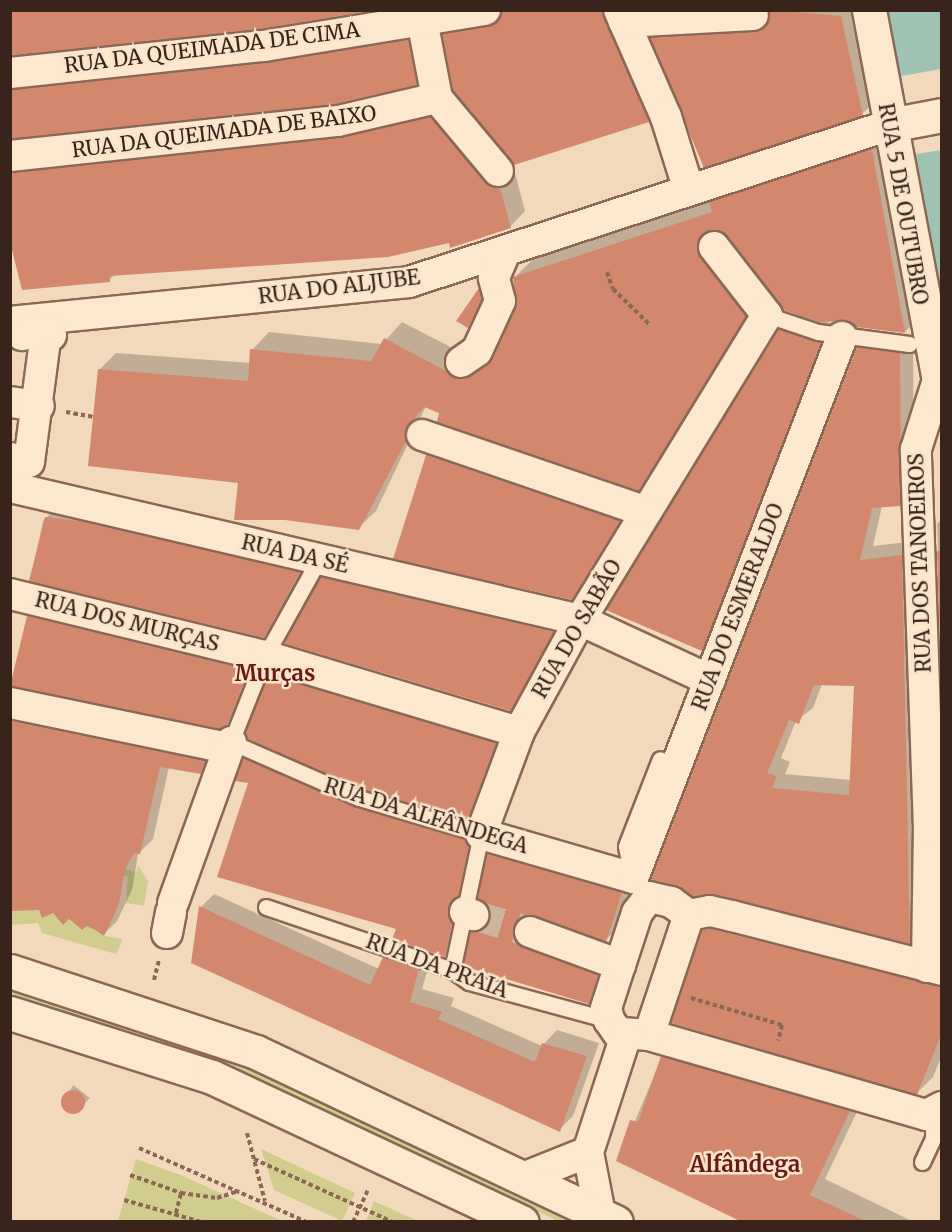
<!DOCTYPE html>
<meta charset="utf-8">
<style>
body{margin:0}
#map{position:relative;width:952px;height:1232px;overflow:hidden;background:#f2d9bb;font-family:Merriweather,serif}
div>[style]{position:absolute}
.green>*{inset:0;background:#d0cd8f;transform-origin:0 0}
.water>*{inset:0;background:#a0c2b3}
.pier>*{inset:0;background:#f2d9bb}
.shadow>*{inset:0;background:#0003}
.building>*{inset:0;background:#d3886d}
.round{border-radius:50%}
.street-tunnel>*{height:30px;margin-top:-15px;transform-origin:0;background:repeating-linear-gradient(90deg,#cdb59b 0 30px,transparent 0 45px)}
.path>*{height:4px;margin-top:-2px;transform-origin:0;background:repeating-linear-gradient(90deg,#8a6854 0 4.5px,transparent 0 7.5px)}
.roads{filter:drop-shadow(2px 0 #8a6854) drop-shadow(-2px 0 #8a6854) drop-shadow(0 2px #8a6854) drop-shadow(0 -2px #8a6854)}
.lane>*{height:15px;margin:-7.5px;padding:0 7.5px;transform-origin:7.5px;border-radius:7.5px;background:#fce7cf}
.street>*{height:30px;margin:-15px;padding:0 15px;transform-origin:15px;border-radius:15px;background:#fce7cf}
.secondary>*{height:33px;margin:-16.5px;padding:0 16.5px;transform-origin:16.5px;border-radius:16.5px;background:#fce7cf}
span{translate:-50% -50%;white-space:nowrap;text-align:center;line-height:1.15;-webkit-text-stroke:5px #f8e4cb;paint-order:stroke}
.street-label{font-size:21px;color:#38241a}
.neighbourhood-label{font-size:22px;color:#681a15;font-weight:700}
.frame{position:absolute;inset:0;border:12px solid #38241a;pointer-events:none}
</style>
<div id="map">
<div class="green">
<i style="clip-path:polygon(70px 854px,136px 872px,138px 865px,148px 881px,144px 906px,126px 903px,128px 877px)"></i>
<i style="clip-path:polygon(38px 908px,42px 918px,52px 912px,63px 925px,68px 918px,81px 930px,86px 923px,105px 936px,123px 939px,116px 954px,42px 933px,38px 923px,11px 925px,10px 910px)"></i>
<i style="left:10px;top:988px;width:119px;height:9px;rotate:17deg"></i>
<i style="clip-path:polygon(159px 1032px,285px 1082px,575px 1219px,558px 1221px,250px 1077px,156px 1040px)"></i>
<i style="clip-path:polygon(261px 1149px,355px 1193px,342px 1221px,274px 1190px)"></i>
<i style="clip-path:polygon(136px 1159px,183px 1176px,282px 1221px,118px 1221px)"></i>
<i style="clip-path:polygon(374px 1201px,418px 1221px,366px 1221px)"></i>
</div>
<div class="water">
<i style="clip-path:polygon(884px 11px,940px 11px,941px 324px)"></i>
</div>
<div class="pier">
<i style="clip-path:polygon(941px 69px,941px 150px,911px 155px,896px 77px)"></i>
</div>
<div class="shadow">
<i style="clip-path:polygon(502px 10px,622px 10px,664px 105px,648px 121px,514px 164px,444px 35px,459px 20px)"></i>
<i style="clip-path:polygon(770px 10px,859px 10px,878px 99px,862px 114px,652px 38px,667px 23px,771px 15px)"></i>
<i style="clip-path:polygon(423px 25px,432px 68px,416px 84px,10px 137px,10px 63px)"></i>
<i style="clip-path:polygon(446px 103px,500px 167px,515px 173px,525px 211px,510px 227px,451px 242px,115px 274px,109px 280px,10px 244px,10px 146px)"></i>
<i style="clip-path:polygon(889px 133px,922px 314px,905px 332px,857px 326px,848px 319px,824px 321px,837px 325px,719px 633px,702px 650px,780px 330px,797px 313px,728px 235px,716px 233px,762px 298px,656px 472px,638px 489px,426px 406px,376px 511px,358px 528px,240px 481px,99px 370px,116px 353px,251px 363px,252px 350px,269px 332px,382px 344px,402px 322px,482px 363px,497px 352px,517px 308px,515px 277px,532px 260px,712px 201px,728px 185px)"></i>
<i style="clip-path:polygon(483px 286px,485px 294px,468px 326px,458px 320px)"></i>
<i style="clip-path:polygon(evenodd,872px 333px,913px 339px,914px 490px,900px 504px,882px 506px,873px 546px,916px 541px,924px 928px,910px 942px,714px 893px,858px 348px,872px 333px,822px 684px,856px 684px,851px 780px,785px 774px,790px 762px,781px 758px,796px 721px,813px 708px,822px 684px)"></i>
<i style="clip-path:polygon(446px 437px,638px 502px,590px 580px,571px 599px,395px 558px,427px 455px)"></i>
<i style="clip-path:polygon(62px 502px,318px 554px,282px 618px,263px 636px,31px 580px,43px 521px)"></i>
<i style="clip-path:polygon(942px 520px,942px 646px,937px 524px)"></i>
<i style="clip-path:polygon(337px 562px,568px 616px,526px 694px,510px 710px,321px 578px)"></i>
<i style="clip-path:polygon(44px 601px,264px 654px,243px 708px,226px 724px,28px 617px)"></i>
<i style="clip-path:polygon(286px 659px,512px 727px,484px 802px,468px 817px,483px 822px,462px 937px,444px 956px,398px 928px,250px 782px,245px 759px,261px 743px,269px 676px)"></i>
<i style="clip-path:polygon(10px 716px,214px 759px,201px 773px,169px 767px,153px 839px,138px 854px,132px 890px,117px 921px,104px 934px,53px 911px,10px 908px)"></i>
<i style="clip-path:polygon(505px 838px,638px 876px,623px 923px,606px 940px,533px 915px,540px 931px,614px 958px,605px 986px,588px 1003px,472px 932px,490px 914px,488px 854px)"></i>
<i style="clip-path:polygon(214px 894px,379px 969px,398px 944px,432px 956px,422px 989px,454px 998px,451px 1006px,542px 1046px,557px 1030px,599px 1043px,573px 1116px,559px 1130px,201px 907px)"></i>
<i style="clip-path:polygon(720px 914px,942px 968px,942px 1055px,933px 1077px,917px 1093px,703px 931px)"></i>
<i style="clip-path:polygon(678px 1041px,865px 1095px,825px 1179px,914px 1222px,745px 1222px,618px 1161px,662px 1057px)"></i>
<i style="clip-path:polygon(73px 1085px,90px 1098px,75px 1113px,63px 1105px)"></i>
</div>
<div class="building">
<i style="clip-path:polygon(10px 10px,375px 10px,262px 29px,10px 56px)"></i>
<i style="clip-path:polygon(502px 10px,602px 10px,649px 122px,514px 165px,453px 90px,442px 34px,488px 27px)"></i>
<i style="clip-path:polygon(769px 10px,841px 16px,863px 116px,704px 168px,650px 38px,755px 32px,768px 23px)"></i>
<i style="clip-path:polygon(408px 40px,417px 85px,335px 104px,10px 139px,10px 90px,266px 63px)"></i>
<i style="clip-path:polygon(431px 117px,485px 182px,500px 188px,511px 228px,450px 248px,449px 243px,388px 257px,110px 276px,110px 282px,22px 290px,10px 242px,10px 173px,340px 138px)"></i>
<i style="clip-path:polygon(872px 149px,905px 333px,856px 327px,848px 321px,820px 322px,783px 310px,727px 236px,704px 233px,698px 241px,700px 257px,746px 316px,639px 491px,437px 422px,439px 413px,424px 407px,406px 429px,406px 441px,359px 530px,285px 520px,234px 520px,238px 483px,88px 466px,98px 369px,248px 381px,250px 349px,371px 361px,384px 338px,463px 380px,493px 358px,516px 307px,513px 277px,712px 212px,709px 202px)"></i>
<i style="clip-path:polygon(479px 288px,482px 299px,468px 328px,456px 321px)"></i>
<i style="clip-path:polygon(779px 329px,821px 342px,702px 651px,606px 610px)"></i>
<i style="clip-path:polygon(evenodd,857px 347px,900px 353px,901px 506px,872px 508px,860px 560px,902px 555px,910px 944px,714px 894px,693px 897px,651px 880px,857px 347px,814px 685px,854px 686px,849px 795px,772px 788px,777px 776px,767px 773px,789px 720px,799px 724px,814px 685px)"></i>
<i style="clip-path:polygon(426px 455px,620px 521px,572px 600px,393px 559px)"></i>
<i style="clip-path:polygon(45px 517px,79px 521px,300px 572px,264px 638px,29px 581px)"></i>
<i style="clip-path:polygon(942px 550px,942px 682px,941px 682px,937px 551px)"></i>
<i style="clip-path:polygon(320px 577px,554px 632px,511px 711px,283px 643px)"></i>
<i style="clip-path:polygon(27px 616px,249px 670px,227px 725px,220px 729px,10px 686px)"></i>
<i style="clip-path:polygon(268px 675px,496px 743px,468px 820px,362px 789px,248px 739px,245px 733px)"></i>
<i style="clip-path:polygon(10px 721px,206px 761px,201px 774px,160px 767px,140px 854px,134px 853px,125px 869px,119px 904px,104px 936px,88px 925px,82px 930px,69px 919px,63px 925px,53px 913px,42px 918px,39px 910px,10px 911px)"></i>
<i style="clip-path:polygon(244px 758px,355px 807px,465px 839px,469px 846px,458px 897px,449px 907px,452px 923px,445px 957px,392px 939px,396px 929px,217px 877px,248px 783px,235px 781px)"></i>
<i style="clip-path:polygon(487px 854px,622px 893px,606px 942px,535px 916px,519px 918px,514px 927px,524px 948px,598px 975px,589px 1004px,463px 966px,470px 932px,489px 920px,487px 905px,477px 898px)"></i>
<i style="clip-path:polygon(199px 906px,370px 985px,383px 957px,419px 969px,410px 1002px,442px 1012px,438px 1019px,535px 1062px,542px 1043px,587px 1056px,560px 1132px,191px 963px)"></i>
<i style="clip-path:polygon(710px 929px,942px 987px,942px 1032px,917px 1095px,671px 1023px,702px 930px)"></i>
<i style="clip-path:polygon(661px 1056px,850px 1111px,810px 1195px,865px 1221px,740px 1221px,616px 1161px,630px 1120px,638px 1122px)"></i>
<i class="round" style="left:61px;top:1090px;width:24px;height:24px"></i>
</div>
<div class="street-tunnel">
<i style="left:473px;top:915px;width:59px;rotate:16.6deg"></i>
</div>
<div class="path">
<i style="left:607px;top:272px;width:18px;rotate:71deg"></i>
<i style="left:613px;top:289px;width:52px;rotate:44.2deg"></i>
<i style="left:66px;top:412px;width:27px;rotate:10deg"></i>
<i style="left:154px;top:980px;width:21px;rotate:-76deg"></i>
<i style="left:691px;top:998px;width:95px;rotate:16.5deg"></i>
<i style="left:782px;top:1025px;width:16px;rotate:104deg"></i>
<i style="left:247px;top:1133px;width:70px;rotate:75.2deg"></i>
<i style="left:139px;top:1148px;width:184px;rotate:23.8deg"></i>
<i style="left:254px;top:1159px;width:153px;rotate:24.4deg"></i>
<i style="left:130px;top:1175px;width:54px;rotate:19.4deg"></i>
<i style="left:181px;top:1193px;width:36px;rotate:8deg"></i>
<i style="left:217px;top:1198px;width:23px;rotate:-18deg"></i>
<i style="left:124px;top:1200px;width:81px;rotate:15.8deg"></i>
<i style="left:176px;top:1213px;width:21px;rotate:-76deg"></i>
<i style="left:353px;top:1222px;width:35px;rotate:-65deg"></i>
</div>
<div class="roads">
<div class="lane">
<i style="left:767px;top:315px;width:54px;rotate:18.4deg"></i>
<i style="left:818px;top:332px;width:92px;rotate:7.5deg"></i>
<i style="left:319px;top:559px;width:111px;rotate:119.1deg"></i>
<i style="left:265px;top:656px;width:92px;rotate:111.6deg"></i>
<i style="left:231px;top:742px;width:140px;rotate:23.6deg"></i>
<i style="left:359px;top:798px;width:127px;rotate:16.4deg"></i>
<i style="left:481px;top:834px;width:139px;rotate:102deg"></i>
<i style="left:631px;top:872px;width:26px;rotate:-101deg"></i>
<i style="left:626px;top:846px;width:93px;rotate:-68.7deg"></i>
<i style="left:266px;top:907px;width:196px;rotate:18.7deg"></i>
<i style="left:452px;top:970px;width:21px;rotate:35deg"></i>
<i style="left:469px;top:982px;width:145px;rotate:15.2deg"></i>
<i style="left:922px;top:1162px;width:26px;rotate:-65deg"></i>
<i style="left:933px;top:1138px;width:26px;rotate:-90deg"></i>
</div>
<div class="street">
<i style="left:619px;top:10px;width:117px;rotate:66.3deg"></i>
<i style="left:666px;top:117px;width:67px;rotate:72.6deg"></i>
<i style="left:422px;top:20px;width:79px;rotate:79.1deg"></i>
<i style="left:437px;top:98px;width:95px;rotate:50.1deg"></i>
<i style="left:624px;top:22px;width:129px;rotate:-3.1deg"></i>
<i style="left:10px;top:73px;width:255px;rotate:-6.1deg"></i>
<i style="left:264px;top:46px;width:224px;rotate:-9.3deg"></i>
<i style="left:10px;top:156px;width:330px;rotate:-6.1deg"></i>
<i style="left:338px;top:121px;width:102px;rotate:-13.1deg"></i>
<i style="left:714px;top:247px;width:86px;rotate:52.1deg"></i>
<i style="left:767px;top:315px;width:358px;rotate:121.5deg"></i>
<i style="left:580px;top:620px;width:128px;rotate:118.6deg"></i>
<i style="left:519px;top:732px;width:109px;rotate:110.4deg"></i>
<i style="left:481px;top:834px;width:158px;rotate:16.1deg"></i>
<i style="left:633px;top:878px;width:580px;rotate:-68.88deg"></i>
<i style="left:10px;top:322px;width:401px;rotate:-5.7deg"></i>
<i style="left:409px;top:282px;width:506px;rotate:-18.08deg"></i>
<i style="left:461px;top:362px;width:19px;rotate:-35deg"></i>
<i style="left:477px;top:351px;width:55px;rotate:-65.3deg"></i>
<i style="left:500px;top:301px;width:24px;rotate:-105deg"></i>
<i style="left:494px;top:278px;width:28px;rotate:-67deg"></i>
<i style="left:10px;top:402px;width:29px;rotate:8deg"></i>
<i style="left:422px;top:435px;width:235px;rotate:18.9deg"></i>
<i style="left:10px;top:458px;width:19px;rotate:12deg"></i>
<i style="left:29px;top:462px;width:122px;rotate:-82.5deg"></i>
<i style="left:45px;top:341px;width:8px;rotate:-45deg"></i>
<i style="left:51px;top:335px;width:8px;rotate:-104deg"></i>
<i style="left:49px;top:327px;width:28px;rotate:163deg"></i>
<i style="left:10px;top:487px;width:585px;rotate:13.13deg"></i>
<i style="left:580px;top:620px;width:143px;rotate:24.8deg"></i>
<i style="left:10px;top:594px;width:262px;rotate:13.7deg"></i>
<i style="left:265px;top:656px;width:265px;rotate:16.7deg"></i>
<i style="left:10px;top:703px;width:223px;rotate:11.7deg"></i>
<i style="left:173px;top:903px;width:171px;rotate:-70.2deg"></i>
<i style="left:465px;top:912px;width:9px;rotate:21deg"></i>
<i style="left:689px;top:915px;width:21px;rotate:-11deg"></i>
<i style="left:710px;top:911px;width:23px;rotate:13deg"></i>
<i style="left:732px;top:916px;width:217px;rotate:14.4deg"></i>
<i style="left:530px;top:932px;width:96px;rotate:20.1deg"></i>
<i style="left:167px;top:933px;width:21px;rotate:-79deg"></i>
<i style="left:927px;top:967px;width:138px;rotate:-89.2deg"></i>
<i style="left:929px;top:829px;width:380px;rotate:-92deg"></i>
<i style="left:916px;top:449px;width:72px;rotate:-72.3deg"></i>
<i style="left:649px;top:1035px;width:288px;rotate:16.1deg"></i>
<i style="left:926px;top:1115px;width:18px;rotate:-27deg"></i>
<i style="left:649px;top:1035px;width:31px;rotate:-176deg"></i>
<i style="left:618px;top:1033px;width:16px;rotate:-125deg"></i>
<i style="left:609px;top:1020px;width:12px;rotate:-104deg"></i>
<i style="left:606px;top:1008px;width:45px;rotate:-72deg"></i>
<i style="left:620px;top:965px;width:55px;rotate:-71.9deg"></i>
<i style="left:637px;top:913px;width:20px;rotate:-53deg"></i>
<i style="left:649px;top:897px;width:23px;rotate:13deg"></i>
<i style="left:671px;top:902px;width:22px;rotate:36deg"></i>
<i style="left:649px;top:1035px;width:126px;rotate:-71.6deg"></i>
<i style="left:523px;top:1178px;width:70px;rotate:-21.8deg"></i>
<i style="left:600px;top:1214px;width:63px;rotate:-101deg"></i>
<i style="left:588px;top:1152px;width:123px;rotate:-72deg"></i>
</div>
<div class="secondary">
<i style="left:869px;top:10px;width:395px;rotate:79.3deg"></i>
<i style="left:890px;top:125px;width:53px;rotate:-10.9deg"></i>
<i style="left:10px;top:971px;width:259px;rotate:18.2deg"></i>
<i style="left:256px;top:1052px;width:398px;rotate:25.3deg"></i>
<i style="left:10px;top:1013px;width:212px;rotate:17.6deg"></i>
<i style="left:212px;top:1077px;width:342px;rotate:25.1deg"></i>
</div>
</div>
<div class="street-label">
<span style="left:212px;top:48px;rotate:-7deg">RUA DA QUEIMADA DE CIMA</span>
<span style="left:224px;top:132px;rotate:-7deg">RUA DA QUEIMADA DE BAIXO</span>
<span style="left:903px;top:204px;rotate:80deg">RUA 5 DE OUTUBRO</span>
<span style="left:339px;top:287px;rotate:-7deg">RUA DO ALJUBE</span>
<span style="left:295px;top:554px;rotate:13deg">RUA DA SÉ</span>
<span style="left:920px;top:563px;rotate:-92deg">RUA DOS TANOEIROS</span>
<span style="left:738px;top:607px;rotate:-69deg">RUA DO ESMERALDO</span>
<span style="left:127px;top:622px;rotate:14deg">RUA DOS MURÇAS</span>
<span style="left:577px;top:629px;rotate:-60deg">RUA DO SABÃO</span>
<span style="left:426px;top:816px;rotate:17deg">RUA DA ALFÂNDEGA</span>
<span style="left:437px;top:966px;rotate:20deg">RUA DA PRAIA</span>
</div>
<div class="neighbourhood-label">
<span style="left:275px;top:674px">Murças</span>
<span style="left:745px;top:1165px">Alfândega</span>
</div>
<div class="frame"></div>
</div>
